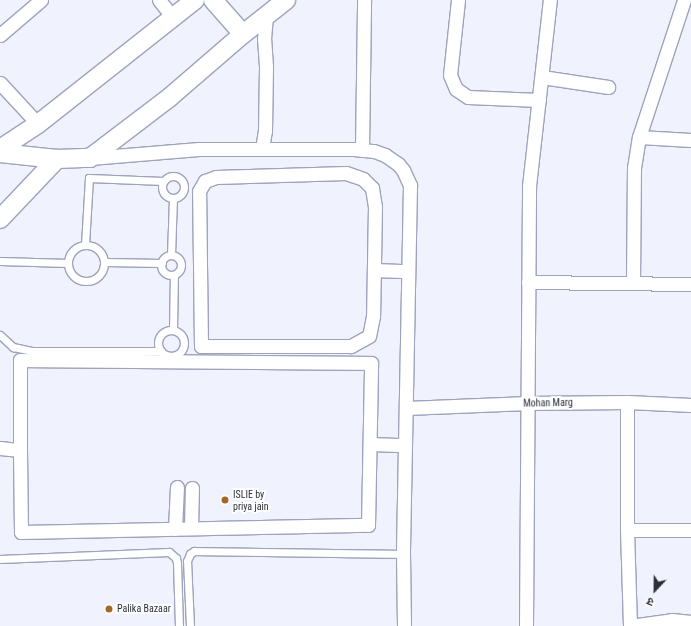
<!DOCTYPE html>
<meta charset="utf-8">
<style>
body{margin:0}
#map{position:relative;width:691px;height:626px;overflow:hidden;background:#f0f2fd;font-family:"Roboto Condensed","Noto Sans Devanagari",sans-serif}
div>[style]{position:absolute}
.roads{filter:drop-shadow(1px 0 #9ea3bc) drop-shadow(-1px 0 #9ea3bc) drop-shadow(0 1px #9ea3bc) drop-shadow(0 -1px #9ea3bc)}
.lane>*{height:7px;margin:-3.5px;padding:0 3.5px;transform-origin:3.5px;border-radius:3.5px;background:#fff}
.lane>.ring{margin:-3.5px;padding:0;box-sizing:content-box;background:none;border:7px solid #fff;border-radius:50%}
.street>*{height:13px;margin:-6.5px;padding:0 6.5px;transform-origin:6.5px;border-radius:6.5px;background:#fff}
.secondary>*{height:18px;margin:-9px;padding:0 9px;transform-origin:9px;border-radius:9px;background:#fff}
.dots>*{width:11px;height:11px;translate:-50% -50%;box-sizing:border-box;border:2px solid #fff;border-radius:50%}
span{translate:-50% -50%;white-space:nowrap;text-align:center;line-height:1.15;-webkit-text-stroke:4px #fff;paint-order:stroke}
.street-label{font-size:10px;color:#2c2e38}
.poi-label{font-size:10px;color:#2c2e38}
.left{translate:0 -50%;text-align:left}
.north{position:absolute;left:635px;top:570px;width:40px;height:40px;-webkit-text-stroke:3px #fff;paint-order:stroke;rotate:202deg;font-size:11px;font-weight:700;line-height:16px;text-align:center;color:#2c2e38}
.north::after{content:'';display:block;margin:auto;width:14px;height:18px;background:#2c2e38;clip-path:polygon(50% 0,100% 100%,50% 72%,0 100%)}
</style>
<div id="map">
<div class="roads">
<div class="lane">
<i class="ring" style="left:162px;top:176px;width:15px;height:15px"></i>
<i style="left:85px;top:245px;width:67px;rotate:-86.6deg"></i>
<i style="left:89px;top:178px;width:74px;rotate:2.3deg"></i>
<i class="ring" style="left:68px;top:245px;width:29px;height:29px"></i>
<i style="left:171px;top:255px;width:57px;rotate:-88deg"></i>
<i class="ring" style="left:161px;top:255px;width:13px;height:13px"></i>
<i style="left:0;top:261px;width:68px;rotate:1.7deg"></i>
<i style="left:105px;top:262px;width:57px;rotate:1deg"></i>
<i style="left:173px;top:330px;width:55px;rotate:-89deg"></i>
<i class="ring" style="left:158px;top:330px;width:19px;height:19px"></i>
<i style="left:0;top:335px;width:18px;rotate:43deg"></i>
<i style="left:13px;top:347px;width:19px;rotate:12deg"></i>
<i style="left:32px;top:351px;width:129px"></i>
<i style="left:0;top:559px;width:169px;rotate:-2.4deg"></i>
<i style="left:169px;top:552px;width:9px;rotate:41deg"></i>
<i style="left:176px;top:558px;width:5px;rotate:79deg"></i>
<i style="left:177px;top:563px;width:63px;rotate:88.2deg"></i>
<i style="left:190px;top:626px;width:65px;rotate:-92.6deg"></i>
<i style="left:187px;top:561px;width:8px;rotate:-67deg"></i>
<i style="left:190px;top:554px;width:5px;rotate:-37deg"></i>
<i style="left:194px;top:551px;width:209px;rotate:0.8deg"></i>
</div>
<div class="street">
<i style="left:159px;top:0;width:22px;rotate:51deg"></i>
<i style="left:458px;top:0;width:75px;rotate:96.1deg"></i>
<i style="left:450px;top:75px;width:15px;rotate:67deg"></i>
<i style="left:456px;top:89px;width:14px;rotate:34deg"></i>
<i style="left:468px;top:97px;width:71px;rotate:2.4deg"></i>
<i style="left:0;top:35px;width:54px;rotate:-40.5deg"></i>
<i style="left:542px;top:77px;width:67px;rotate:8.6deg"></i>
<i style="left:0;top:83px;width:56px;rotate:47.2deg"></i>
<i style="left:639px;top:137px;width:144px;rotate:-71.8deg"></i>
<i style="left:262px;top:149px;width:18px;rotate:-81deg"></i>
<i style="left:265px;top:131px;width:65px;rotate:-89.1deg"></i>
<i style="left:266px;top:66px;width:27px;rotate:-94deg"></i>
<i style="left:264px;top:39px;width:23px;rotate:-85deg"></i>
<i style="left:362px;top:150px;width:150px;rotate:-89.2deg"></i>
<i style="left:90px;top:158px;width:109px;rotate:-4.7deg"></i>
<i style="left:199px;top:149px;width:155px"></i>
<i style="left:354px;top:149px;width:20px;rotate:6deg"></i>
<i style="left:374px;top:151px;width:12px;rotate:20deg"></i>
<i style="left:385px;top:155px;width:16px;rotate:35deg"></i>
<i style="left:398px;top:164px;width:8px;rotate:50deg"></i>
<i style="left:403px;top:170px;width:17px;rotate:65deg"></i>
<i style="left:410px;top:185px;width:369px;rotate:91.1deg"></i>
<i style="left:403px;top:554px;width:72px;rotate:89.2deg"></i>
<i style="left:346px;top:173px;width:18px;rotate:19deg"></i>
<i style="left:363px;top:179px;width:13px;rotate:45deg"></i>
<i style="left:372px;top:188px;width:18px;rotate:81deg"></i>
<i style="left:375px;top:206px;width:110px;rotate:91deg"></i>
<i style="left:373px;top:316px;width:20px;rotate:101deg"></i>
<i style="left:369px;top:336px;width:21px;rotate:151deg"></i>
<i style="left:351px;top:346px;width:150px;rotate:180deg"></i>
<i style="left:201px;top:346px;width:155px;rotate:-90.7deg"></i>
<i style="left:199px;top:191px;width:12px;rotate:-59deg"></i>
<i style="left:205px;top:181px;width:12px;rotate:-20deg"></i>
<i style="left:216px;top:177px;width:130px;rotate:-1.8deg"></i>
<i style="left:374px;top:270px;width:34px;rotate:2deg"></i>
<i style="left:528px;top:282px;width:163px;rotate:0.7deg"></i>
<i style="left:633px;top:282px;width:114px;rotate:-89.5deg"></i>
<i style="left:634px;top:168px;width:31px;rotate:-81deg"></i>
<i style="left:639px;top:137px;width:52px;rotate:3.3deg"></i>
<i style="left:627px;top:402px;width:128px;rotate:90deg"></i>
<i style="left:627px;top:530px;width:96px;rotate:88.2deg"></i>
<i style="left:406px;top:408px;width:122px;rotate:-2.3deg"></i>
<i style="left:528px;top:403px;width:99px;rotate:-0.6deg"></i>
<i style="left:627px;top:402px;width:64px;rotate:2.7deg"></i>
<i style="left:370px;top:444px;width:35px;rotate:2deg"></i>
<i style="left:0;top:448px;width:20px;rotate:6deg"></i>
<i style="left:20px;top:450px;width:82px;rotate:89.3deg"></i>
<i style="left:21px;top:532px;width:347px;rotate:-1.2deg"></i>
<i style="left:368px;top:525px;width:162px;rotate:-88.9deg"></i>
<i style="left:371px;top:363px;width:351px;rotate:-179.5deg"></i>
<i style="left:20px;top:360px;width:90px;rotate:90deg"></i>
<i style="left:191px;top:528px;width:40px;rotate:-88.6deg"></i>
<i style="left:175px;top:529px;width:42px;rotate:-87.3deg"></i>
<i style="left:627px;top:530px;width:64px"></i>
<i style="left:526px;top:626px;width:440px;rotate:-89.6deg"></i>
<i style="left:529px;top:186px;width:187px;rotate:-83.6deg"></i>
<i style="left:630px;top:626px;width:42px;rotate:-8.1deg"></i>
<i style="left:672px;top:620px;width:19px;rotate:6deg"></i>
</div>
<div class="secondary">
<i style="left:213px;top:0;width:45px;rotate:48.6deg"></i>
<i style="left:0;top:149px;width:45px;rotate:-33.3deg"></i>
<i style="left:38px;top:124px;width:200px;rotate:-38.3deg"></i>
<i style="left:0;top:153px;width:57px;rotate:6deg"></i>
<i style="left:57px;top:159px;width:33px;rotate:-2deg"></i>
<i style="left:90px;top:158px;width:101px;rotate:-37.3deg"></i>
<i style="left:170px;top:97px;width:96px;rotate:-40.8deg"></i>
<i style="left:243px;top:34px;width:55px;rotate:-38.3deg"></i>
<i style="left:0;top:219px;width:83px;rotate:-46.5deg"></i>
</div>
</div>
<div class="dots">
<i style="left:225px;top:500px;background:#a4672a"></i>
<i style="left:109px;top:609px;background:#a4672a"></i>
</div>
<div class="street-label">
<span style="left:548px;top:403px;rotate:-1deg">Mohan Marg</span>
</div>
<div class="poi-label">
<span class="left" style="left:233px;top:500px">ISLIE by<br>priya jain</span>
<span class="left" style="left:117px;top:609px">Palika Bazaar</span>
</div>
<div class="north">उ</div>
</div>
